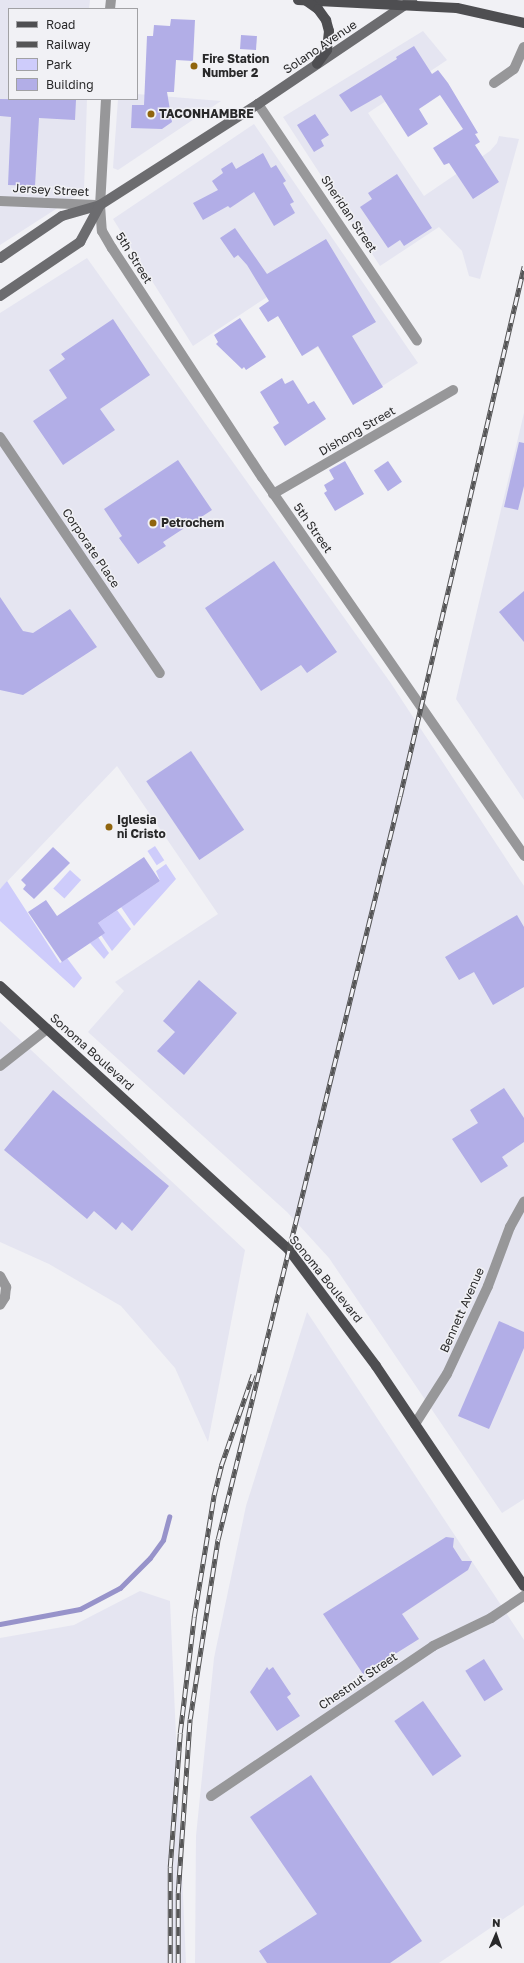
<!DOCTYPE html>
<style>
body{margin:0}
#map{position:relative;width:524px;height:1963px;overflow:hidden;background:#f1f1f5;font-family:"Golos Text",sans-serif}
div>[style]{position:absolute}
.built>*{inset:0;background:#e5e5f1}
.green>*{inset:0;background:#ceccfb;transform-origin:0 0}
.stream>*{height:4.5px;margin:-2.25px;padding:0 2.25px;transform-origin:2.25px;border-radius:2.25px;background:#9793ca}
.building>*{inset:0;background:#b2aee7;transform-origin:0 0}
.minor>*{height:10px;margin:-5px;padding:0 5px;transform-origin:5px;border-radius:5px;background:#979799}
.tertiary>*{height:10px;margin:-5px;padding:0 5px;transform-origin:5px;border-radius:5px;background:#979799}
.secondary>*{height:10px;margin:-5px;padding:0 5px;transform-origin:5px;border-radius:5px;background:#6c6c6f}
.primary>*{height:10px;margin:-5px;padding:0 5px;transform-origin:5px;border-radius:5px;background:#4e4e51}
.rail>*{height:4.5px;margin-top:-2.25px;transform-origin:0;background:repeating-linear-gradient(90deg,#f1f1f5 0 9px,#555556 0 18px);box-sizing:border-box;border-block:1px solid #555556}
.dots>*{width:11px;height:11px;translate:-50% -50%;box-sizing:border-box;border:2px solid #f1f1f5;border-radius:50%}
span{translate:-50% -50%;white-space:nowrap;text-align:center;line-height:1.15;-webkit-text-stroke:3px #f1f1f5;paint-order:stroke}
.street-label{font-size:12px;color:#29292a}
.poi-label{font-size:12px;color:#29292a;font-weight:700}
.left{translate:0 -50%;text-align:left}
.legend{position:absolute;left:8px;top:8px;width:130px;height:92px;box-sizing:border-box;background:#f1f1f5;border:1px solid #a1a1a4;margin:0;padding:5px 7px;list-style:none;font-size:12px;color:#29292a}
.legend li{display:flex;align-items:center;gap:8px;height:20px}
.legend b{width:20px;border:1px solid #a1a1a4}
.north{position:absolute;left:476px;top:1915px;width:40px;height:40px;-webkit-text-stroke:3px #f1f1f5;paint-order:stroke;rotate:2deg;font-size:11px;font-weight:700;line-height:16px;text-align:center;color:#29292a}
.north::after{content:'';display:block;margin:auto;width:14px;height:18px;background:#29292a;clip-path:polygon(50% 0,100% 100%,50% 72%,0 100%)}
</style>
<div id="map">
<div class="built">
<i style="clip-path:polygon(0 0,90px 0,89px 9px,9px 9px,9px 99px,87px 99px,84px 191px,0 245px)"></i>
<i style="clip-path:polygon(423px 31px,447px 60px,368px 113px,424px 196px,490px 151px,497px 143px,499px 136px,519px 139px,480px 279px,469px 276px,462px 251px,439px 227px,380px 266px,283px 117px)"></i>
<i style="clip-path:polygon(137px 94px,221px 101px,118px 170px,113px 168px,118px 99px,137px 99px)"></i>
<i style="clip-path:polygon(254px 124px,418px 363px,353px 405px,318px 347px,302px 356px,267px 297px,193px 346px,113px 219px)"></i>
<i style="clip-path:polygon(87px 258px,390px 682px,524px 886px,524px 1499px,502px 1513px,329px 1258px,287px 1212px,88px 1032px,124px 991px,115px 982px,218px 914px,117px 766px,0 889px,0 313px)"></i>
<i style="clip-path:polygon(524px 413px,524px 800px,456px 699px)"></i>
<i style="clip-path:polygon(0 1021px,245px 1250px,208px 1442px,175px 1368px,121px 1306px,49px 1264px,0 1242px)"></i>
<i style="clip-path:polygon(307px 1312px,524px 1640px,524px 1905px,439px 1963px,195px 1963px,196px 1836px,214px 1658px,246px 1506px)"></i>
<i style="clip-path:polygon(140px 1591px,170px 1601px,186px 1963px,0 1963px,0 1638px,74px 1625px)"></i>
</div>
<div class="green">
<i style="left:155px;top:846px;width:17px;height:9px;rotate:57deg"></i>
<i style="clip-path:polygon(166px 864px,176px 879px,134px 926px,121px 907px,160px 881px,156px 871px)"></i>
<i style="left:70px;top:870px;width:15px;height:25px;rotate:42deg"></i>
<i style="clip-path:polygon(7px 881px,60px 963px,67px 958px,82px 978px,74px 988px,0 921px,0 889px)"></i>
<i style="clip-path:polygon(117px 910px,131px 929px,112px 951px,101px 935px,98px 923px)"></i>
<i style="clip-path:polygon(98px 937px,109px 953px,104px 959px,90px 943px)"></i>
</div>
<div class="stream">
<i style="left:0;top:1624px;width:81px;rotate:-10.6deg"></i>
<i style="left:80px;top:1609px;width:45px;rotate:-27.7deg"></i>
<i style="left:120px;top:1588px;width:42px;rotate:-45deg"></i>
<i style="left:150px;top:1558px;width:22px;rotate:-54deg"></i>
<i style="left:163px;top:1540px;width:24px;rotate:-75deg"></i>
</div>
<div class="building">
<i style="clip-path:polygon(171px 19px,195px 20px,193px 61px,176px 60px,174px 92px,167px 92px,172px 122px,162px 129px,131px 128px,132px 105px,144px 105px,147px 36px,153px 36px,154px 25px,170px 26px)"></i>
<i style="left:241px;top:35px;width:16px;height:14px;rotate:4deg"></i>
<i style="clip-path:polygon(414px 46px,432px 74px,438px 70px,448px 83px,478px 133px,475px 134px,480px 142px,475px 145px,499px 182px,473px 199px,449px 163px,444px 165px,433px 148px,463px 129px,440px 95px,419px 109px,428px 124px,408px 137px,381px 95px,351px 112px,339px 95px,397px 59px,396px 57px)"></i>
<i style="clip-path:polygon(0 99px,76px 100px,75px 120px,39px 118px,35px 186px,8px 185px,11px 117px,0 116px)"></i>
<i style="clip-path:polygon(315px 114px,329px 135px,321px 140px,324px 146px,314px 152px,297px 125px)"></i>
<i style="clip-path:polygon(263px 153px,271px 168px,276px 165px,286px 181px,283px 183px,294px 202px,290px 204px,295px 213px,274px 226px,254px 192px,230px 208px,228px 206px,203px 220px,193px 203px,218px 190px,212px 181px,223px 173px,221px 169px,232px 162px,236px 169px)"></i>
<i style="clip-path:polygon(397px 174px,432px 228px,404px 246px,400px 240px,388px 248px,360px 207px,372px 199px,368px 193px)"></i>
<i style="clip-path:polygon(235px 228px,267px 274px,326px 239px,376px 322px,352px 336px,383px 387px,353px 405px,318px 346px,302px 356px,278px 316px,268px 322px,259px 308px,269px 301px,247px 265px,238px 255px,234px 258px,220px 238px)"></i>
<i style="clip-path:polygon(240px 318px,266px 357px,246px 370px,244px 367px,242px 369px,216px 344px,218px 342px,214px 335px)"></i>
<i style="clip-path:polygon(113px 319px,150px 375px,100px 409px,115px 430px,63px 465px,33px 421px,67px 398px,49px 370px,65px 359px,61px 354px)"></i>
<i style="clip-path:polygon(282px 378px,285px 384px,293px 380px,308px 404px,314px 401px,326px 419px,285px 446px,273px 427px,279px 423px,260px 392px)"></i>
<i style="clip-path:polygon(519px 442px,524px 443px,524px 486px,518px 510px,504px 507px)"></i>
<i style="clip-path:polygon(178px 460px,212px 510px,163px 542px,166px 546px,138px 564px,119px 538px,122px 536px,104px 509px)"></i>
<i style="clip-path:polygon(345px 461px,364px 494px,335px 511px,324px 493px,327px 491px,324px 485px,334px 479px,329px 470px)"></i>
<i style="left:388px;top:461px;width:25px;height:17px;rotate:56deg"></i>
<i style="clip-path:polygon(274px 561px,337px 652px,307px 673px,301px 665px,261px 691px,205px 608px)"></i>
<i style="clip-path:polygon(524px 591px,524px 642px,499px 612px)"></i>
<i style="clip-path:polygon(0 597px,23px 631px,33px 633px,70px 609px,97px 647px,23px 695px,0 690px)"></i>
<i style="left:191px;top:751px;width:95px;height:54px;rotate:56deg"></i>
<i style="clip-path:polygon(53px 847px,70px 863px,34px 899px,23px 889px,26px 885px,21px 880px)"></i>
<i style="clip-path:polygon(144px 857px,160px 881px,98px 923px,105px 933px,62px 962px,28px 912px,46px 900px,57px 916px)"></i>
<i style="clip-path:polygon(517px 915px,524px 927px,524px 987px,493px 1005px,474px 972px,459px 980px,445px 957px)"></i>
<i style="clip-path:polygon(199px 980px,237px 1013px,184px 1075px,157px 1051px,175px 1032px,163px 1021px)"></i>
<i style="clip-path:polygon(504px 1088px,524px 1118px,524px 1142px,502px 1157px,508px 1166px,481px 1183px,452px 1139px,478px 1123px,470px 1110px)"></i>
<i style="clip-path:polygon(53px 1090px,169px 1186px,132px 1231px,122px 1222px,116px 1230px,94px 1211px,87px 1219px,4px 1150px)"></i>
<i style="clip-path:polygon(499px 1321px,524px 1332px,524px 1348px,489px 1429px,458px 1416px)"></i>
<i style="clip-path:polygon(446px 1537px,454px 1538px,453px 1547px,462px 1561px,472px 1561px,468px 1570px,402px 1614px,419px 1639px,363px 1674px,323px 1614px)"></i>
<i style="left:484px;top:1659px;width:36px;height:22px;rotate:58deg"></i>
<i style="clip-path:polygon(267px 1667px,269px 1670px,273px 1667px,291px 1694px,287px 1697px,300px 1716px,277px 1731px,250px 1692px)"></i>
<i style="left:423px;top:1701px;width:67px;height:35px;rotate:55deg"></i>
<i style="clip-path:polygon(311px 1775px,422px 1941px,390px 1963px,267px 1963px,259px 1951px,317px 1914px,250px 1817px)"></i>
</div>
<div class="minor">
<i style="left:494px;top:83px;width:24px;rotate:-35deg"></i>
<i style="left:514px;top:69px;width:24px;rotate:-66deg"></i>
<i style="left:258px;top:104px;width:285px;rotate:56.1deg"></i>
<i style="left:0;top:201px;width:96px;rotate:2.4deg"></i>
<i style="left:0;top:437px;width:285px;rotate:55.9deg"></i>
<i style="left:273px;top:494px;width:208px;rotate:-30deg"></i>
<i style="left:0;top:1066px;width:60px;rotate:-38.2deg"></i>
<i style="left:0;top:1276px;width:13px;rotate:61deg"></i>
<i style="left:6px;top:1287px;width:10px;rotate:96deg"></i>
<i style="left:5px;top:1297px;width:9px;rotate:122deg"></i>
<i style="left:415px;top:1424px;width:59px;rotate:-57.4deg"></i>
<i style="left:447px;top:1374px;width:97px;rotate:-65deg"></i>
<i style="left:488px;top:1286px;width:63px;rotate:-69.6deg"></i>
<i style="left:510px;top:1227px;width:29px;rotate:-61deg"></i>
<i style="left:211px;top:1796px;width:268px;rotate:-34deg"></i>
<i style="left:433px;top:1646px;width:64px;rotate:-25.8deg"></i>
<i style="left:491px;top:1618px;width:40px;rotate:-34deg"></i>
</div>
<div class="tertiary">
<i style="left:110px;top:9px;width:9px;rotate:-84deg"></i>
<i style="left:106px;top:99px;width:106px;rotate:93.2deg"></i>
<i style="left:100px;top:205px;width:26px;rotate:86deg"></i>
<i style="left:102px;top:231px;width:20px;rotate:60deg"></i>
<i style="left:112px;top:248px;width:274px;rotate:56.8deg"></i>
<i style="left:262px;top:477px;width:461px;rotate:55.3deg"></i>
</div>
<div class="secondary">
<i style="left:0;top:258px;width:75px;rotate:-34.1deg"></i>
<i style="left:62px;top:216px;width:40px;rotate:-16deg"></i>
<i style="left:100px;top:205px;width:188px;rotate:-32.6deg"></i>
<i style="left:258px;top:104px;width:186px;rotate:-34deg"></i>
<i style="left:0;top:296px;width:97px;rotate:-34deg"></i>
<i style="left:80px;top:242px;width:42px;rotate:-61.6deg"></i>
</div>
<div class="primary">
<i style="left:298px;top:0;width:159px;rotate:2.9deg"></i>
<i style="left:457px;top:8px;width:69px;rotate:12.6deg"></i>
<i style="left:305px;top:0;width:16px;rotate:35deg"></i>
<i style="left:318px;top:9px;width:14px;rotate:54deg"></i>
<i style="left:326px;top:20px;width:11px;rotate:75deg"></i>
<i style="left:329px;top:31px;width:19px;rotate:96deg"></i>
<i style="left:327px;top:50px;width:17px;rotate:126deg"></i>
<i style="left:0;top:986px;width:391px;rotate:42.4deg"></i>
<i style="left:289px;top:1250px;width:145px;rotate:53.1deg"></i>
<i style="left:376px;top:1366px;width:265px;rotate:56.1deg"></i>
</div>
<div class="rail">
<i style="left:170px;top:1963px;width:96px;rotate:-90deg"></i>
<i style="left:170px;top:1867px;width:134px;rotate:-85.7deg"></i>
<i style="left:180px;top:1733px;width:117px;rotate:-83.1deg"></i>
<i style="left:194px;top:1617px;width:124px;rotate:-80.7deg"></i>
<i style="left:214px;top:1495px;width:30px;rotate:-76deg"></i>
<i style="left:221px;top:1466px;width:97px;rotate:-70.8deg"></i>
<i style="left:178px;top:1963px;width:70px;rotate:-90deg"></i>
<i style="left:178px;top:1893px;width:174px;rotate:-86.1deg"></i>
<i style="left:190px;top:1719px;width:182px;rotate:-81.2deg"></i>
<i style="left:218px;top:1539px;width:765px;rotate:-76.24deg"></i>
<i style="left:400px;top:796px;width:544px;rotate:-76.83deg"></i>
</div>
<div class="dots">
<i style="left:194px;top:66px;background:#90650e"></i>
<i style="left:151px;top:114px;background:#90650e"></i>
<i style="left:153px;top:523px;background:#90650e"></i>
<i style="left:109px;top:827px;background:#90650e"></i>
</div>
<div class="street-label">
<span style="left:320px;top:47px;rotate:-34deg">Solano Avenue</span>
<span style="left:51px;top:190px;rotate:3deg">Jersey Street</span>
<span style="left:349px;top:214px;rotate:56deg">Sheridan Street</span>
<span style="left:134px;top:258px;rotate:58deg">5th Street</span>
<span style="left:357px;top:431px;rotate:-30deg">Dishong Street</span>
<span style="left:313px;top:528px;rotate:55deg">5th Street</span>
<span style="left:91px;top:548px;rotate:56deg">Corporate Place</span>
<span style="left:92px;top:1052px;rotate:42deg">Sonoma Boulevard</span>
<span style="left:326px;top:1279px;rotate:51deg">Sonoma Boulevard</span>
<span style="left:462px;top:1310px;rotate:-66deg">Bennett Avenue</span>
<span style="left:358px;top:1681px;rotate:-34deg">Chestnut Street</span>
</div>
<div class="poi-label">
<span class="left" style="left:202px;top:66px">Fire Station<br>Number 2</span>
<span class="left" style="left:159px;top:114px">TACONHAMBRE</span>
<span class="left" style="left:161px;top:523px">Petrochem</span>
<span class="left" style="left:117px;top:827px">Iglesia<br>ni Cristo</span>
</div>
<ul class="legend">
<li><b style="height:5px;background:#4e4e51"></b>Road</li>
<li><b style="height:5px;background:#555556"></b>Railway</li>
<li><b style="height:11px;background:#ceccfb"></b>Park</li>
<li><b style="height:11px;background:#b2aee7"></b>Building</li>
</ul>
<div class="north">N</div>
</div>
